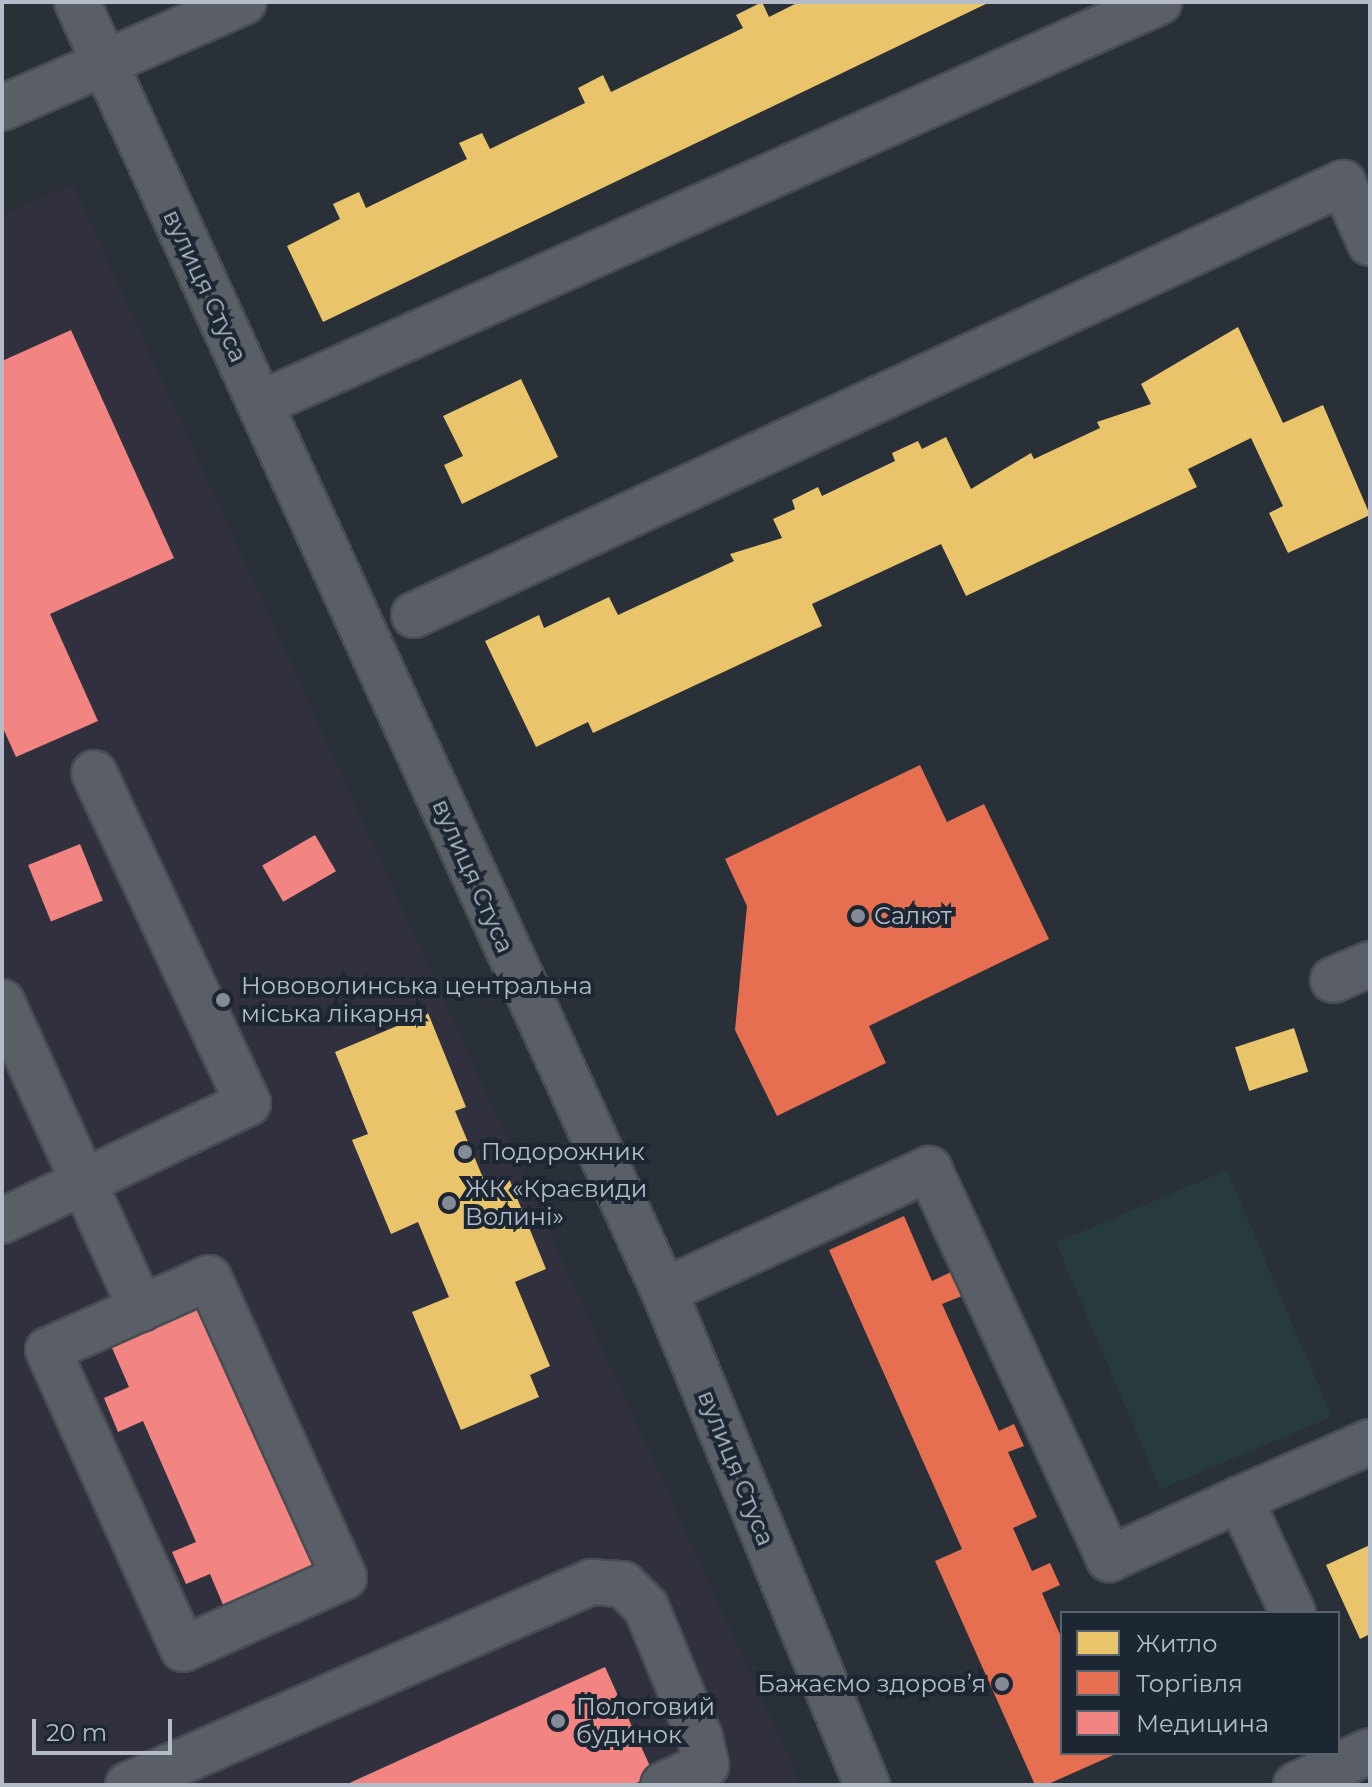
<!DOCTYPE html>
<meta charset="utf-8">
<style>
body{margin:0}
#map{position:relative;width:1372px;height:1787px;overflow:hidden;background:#2a3038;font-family:Montserrat,sans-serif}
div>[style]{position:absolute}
.medical>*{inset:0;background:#31303e}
.green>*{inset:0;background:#273a3e;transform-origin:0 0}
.homes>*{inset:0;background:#e9c46a;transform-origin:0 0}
.shops>*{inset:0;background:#e76f51}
.health>*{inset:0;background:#f28482;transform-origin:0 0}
.roads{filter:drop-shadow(2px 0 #484c53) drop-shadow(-2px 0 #484c53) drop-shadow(0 2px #484c53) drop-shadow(0 -2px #484c53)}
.minor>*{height:44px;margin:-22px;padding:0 22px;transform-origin:22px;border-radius:22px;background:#5a5e66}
.tertiary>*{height:44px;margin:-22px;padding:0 22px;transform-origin:22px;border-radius:22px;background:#5a5e66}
.dots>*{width:22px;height:22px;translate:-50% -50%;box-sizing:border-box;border:4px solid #1d2633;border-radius:50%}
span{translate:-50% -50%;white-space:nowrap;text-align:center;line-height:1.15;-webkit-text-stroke:8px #1d2633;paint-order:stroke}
.street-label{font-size:24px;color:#b4bcc9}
.poi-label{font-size:24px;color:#b4bcc9}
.left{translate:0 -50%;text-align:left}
.right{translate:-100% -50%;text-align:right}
.frame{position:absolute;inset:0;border:4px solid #b4bcc9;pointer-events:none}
.legend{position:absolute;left:1060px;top:1611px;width:280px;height:144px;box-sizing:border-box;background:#1d2633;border:2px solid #59626f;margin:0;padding:10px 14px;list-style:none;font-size:24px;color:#b4bcc9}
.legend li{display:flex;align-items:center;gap:16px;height:40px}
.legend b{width:40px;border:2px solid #59626f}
.scale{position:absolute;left:32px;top:1719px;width:140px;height:36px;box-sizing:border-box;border:4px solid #b4bcc9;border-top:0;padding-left:10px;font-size:24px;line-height:28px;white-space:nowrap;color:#b4bcc9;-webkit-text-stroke:6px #1d2633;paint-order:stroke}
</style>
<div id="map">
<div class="medical">
<i style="clip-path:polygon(73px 184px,801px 1785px,2px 1785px,2px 215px)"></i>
</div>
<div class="green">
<i style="left:1227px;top:1170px;width:268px;height:186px;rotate:67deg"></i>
</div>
<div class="homes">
<i style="clip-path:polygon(762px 2px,769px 17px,799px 2px,990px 2px,323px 322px,287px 246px,340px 219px,333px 204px,359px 192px,366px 208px,467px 159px,459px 143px,482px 133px,490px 149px,585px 103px,578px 88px,603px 75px,611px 92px,743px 28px,736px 15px)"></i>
<i style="clip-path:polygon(1238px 327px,1283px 423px,1323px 405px,1370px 515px,1288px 553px,1269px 513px,1283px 506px,1251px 438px,1188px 469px,1197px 487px,966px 596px,941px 544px,812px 604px,822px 626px,593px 733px,588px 722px,536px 747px,485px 641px,539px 615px,544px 628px,609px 597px,618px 615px,734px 561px,730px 554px,782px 538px,773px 519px,795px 509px,792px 500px,818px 487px,822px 496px,895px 461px,892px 453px,918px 441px,922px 449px,946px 437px,971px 489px,1031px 453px,1034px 459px,1100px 428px,1097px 422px,1151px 404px,1141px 384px)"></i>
<i style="clip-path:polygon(521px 379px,558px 457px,462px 504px,444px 465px,463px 456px,443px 416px)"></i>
<i style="clip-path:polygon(428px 1013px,466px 1107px,455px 1111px,486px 1185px,508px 1176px,546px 1269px,515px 1282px,550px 1366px,530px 1375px,539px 1397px,461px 1430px,412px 1312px,449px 1297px,418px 1222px,391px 1234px,352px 1140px,368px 1134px,335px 1052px)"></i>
<i style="left:1294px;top:1028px;width:46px;height:62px;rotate:72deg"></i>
<i style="clip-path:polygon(1370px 1545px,1370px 1634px,1360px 1639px,1326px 1565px)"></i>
</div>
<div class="shops">
<i style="clip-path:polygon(920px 765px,947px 822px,984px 804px,1049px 939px,869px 1026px,886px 1063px,777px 1116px,735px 1030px,747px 906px,725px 859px)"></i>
<i style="clip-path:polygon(904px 1216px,932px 1281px,951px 1272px,962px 1296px,942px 1304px,999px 1431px,1014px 1424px,1024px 1446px,1008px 1452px,1037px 1517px,1013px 1528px,1032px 1571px,1050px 1563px,1060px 1585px,1042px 1593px,1062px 1639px,1062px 1753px,1118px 1753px,1046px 1785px,1035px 1785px,935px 1561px,962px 1549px,829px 1250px)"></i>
</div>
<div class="health">
<i style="clip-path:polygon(71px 330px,174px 558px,50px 614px,98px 721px,16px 757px,2px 726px,2px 361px)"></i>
<i style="left:315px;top:835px;width:42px;height:61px;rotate:60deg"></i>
<i style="left:80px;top:844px;width:61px;height:56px;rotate:68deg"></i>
<i style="clip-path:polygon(202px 1300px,322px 1579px,229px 1619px,210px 1574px,186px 1584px,172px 1552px,196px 1542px,143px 1421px,118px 1432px,104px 1398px,129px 1387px,109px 1341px)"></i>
<i style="clip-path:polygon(605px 1667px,654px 1775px,632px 1785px,345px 1785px)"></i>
</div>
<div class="roads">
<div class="minor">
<i style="left:2px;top:108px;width:264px;rotate:-23.7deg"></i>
<i style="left:260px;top:404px;width:985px;rotate:-24.09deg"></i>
<i style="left:414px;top:615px;width:1025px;rotate:-24.94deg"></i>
<i style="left:1343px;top:183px;width:66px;rotate:65.8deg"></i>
<i style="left:1333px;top:980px;width:40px;rotate:-23.4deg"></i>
<i style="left:2px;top:1002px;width:337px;rotate:65.6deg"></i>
<i style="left:2px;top:1221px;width:273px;rotate:-25.6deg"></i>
<i style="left:248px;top:1103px;width:364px;rotate:-115deg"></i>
<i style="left:209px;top:1278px;width:328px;rotate:65.7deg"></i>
<i style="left:344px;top:1577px;width:176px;rotate:155.9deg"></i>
<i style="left:183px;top:1649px;width:328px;rotate:-114.3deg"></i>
<i style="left:48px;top:1350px;width:176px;rotate:-24.1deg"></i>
<i style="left:664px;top:1291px;width:292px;rotate:-24.7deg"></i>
<i style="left:929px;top:1169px;width:430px;rotate:65.2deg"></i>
<i style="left:1109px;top:1559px;width:144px;rotate:-24.6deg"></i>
<i style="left:1293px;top:1613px;width:126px;rotate:-114.9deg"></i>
<i style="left:1240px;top:1499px;width:142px;rotate:-23.7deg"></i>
<i style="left:128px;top:1785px;width:506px;rotate:-23.67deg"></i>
<i style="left:591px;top:1582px;width:32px;rotate:4deg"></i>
<i style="left:623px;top:1584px;width:33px;rotate:45deg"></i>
<i style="left:646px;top:1607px;width:142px;rotate:67.6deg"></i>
<i style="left:700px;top:1738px;width:28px;rotate:77deg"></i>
<i style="left:706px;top:1765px;width:47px;rotate:155.1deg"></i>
</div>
<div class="tertiary">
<i style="left:77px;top:2px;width:1416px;rotate:65.52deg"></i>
<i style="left:664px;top:1291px;width:534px;rotate:67.66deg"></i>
<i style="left:1296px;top:1785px;width:81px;rotate:-24.7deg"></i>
</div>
</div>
<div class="dots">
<i style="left:858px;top:916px;background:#848b96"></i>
<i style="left:223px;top:1000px;background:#848b96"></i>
<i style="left:465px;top:1152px;background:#848b96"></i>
<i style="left:449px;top:1203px;background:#848b96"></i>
<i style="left:1002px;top:1684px;background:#848b96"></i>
<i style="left:558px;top:1721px;background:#848b96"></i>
</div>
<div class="street-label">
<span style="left:205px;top:286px;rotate:65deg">вулиця Стуса</span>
<span style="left:473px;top:876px;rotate:66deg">вулиця Стуса</span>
<span style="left:736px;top:1468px;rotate:68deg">вулиця Стуса</span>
</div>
<div class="poi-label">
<span class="left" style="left:874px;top:916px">Салют</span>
<span class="left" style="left:241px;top:1000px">Нововолинська центральна<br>міська лікарня</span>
<span class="left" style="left:481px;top:1152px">Подорожник</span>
<span class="left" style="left:465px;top:1203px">ЖК «Краєвиди<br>Волині»</span>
<span class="right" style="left:986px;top:1684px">Бажаємо здоровʼя</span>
<span class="left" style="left:576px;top:1721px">Пологовий<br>будинок</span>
</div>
<div class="frame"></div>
<ul class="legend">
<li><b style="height:22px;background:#e9c46a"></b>Житло</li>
<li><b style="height:22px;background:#e76f51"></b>Торгівля</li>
<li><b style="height:22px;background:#f28482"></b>Медицина</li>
</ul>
<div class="scale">20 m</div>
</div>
